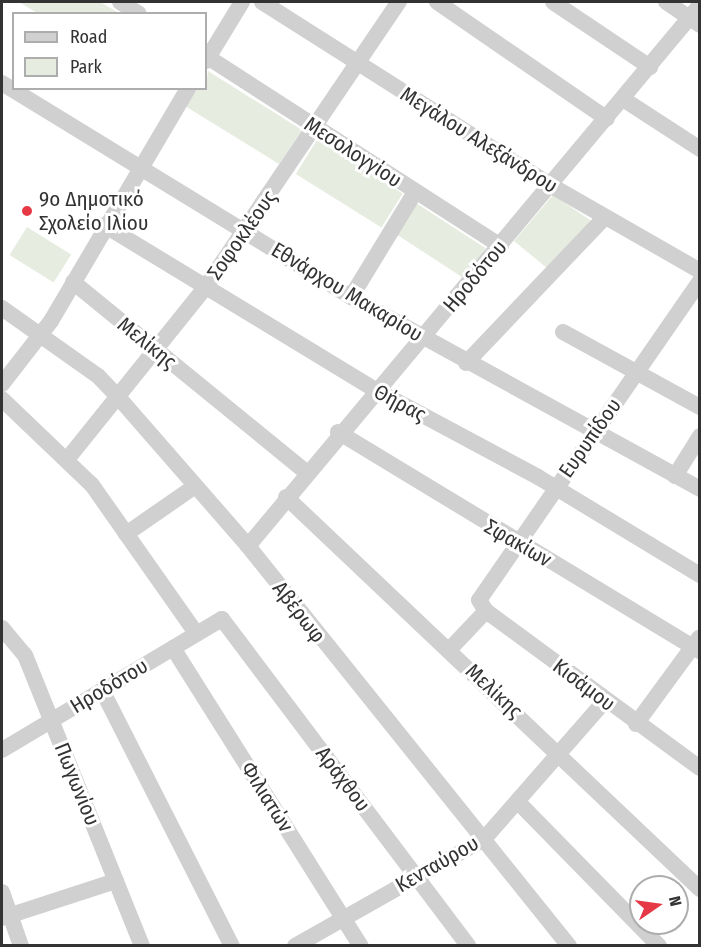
<!DOCTYPE html>
<meta charset="utf-8">
<style>
body{margin:0}
#map{position:relative;width:701px;height:947px;overflow:hidden;background:#fff;font-family:"Fira Sans Condensed",sans-serif}
div>[style]{position:absolute}
.green>*{inset:0;background:#e6ecdf;transform-origin:0 0}
.street>*{height:16px;margin:-8px;padding:0 8px;transform-origin:8px;border-radius:8px;background:#d0d0d0}
.dots>*{width:16px;height:16px;translate:-50% -50%;box-sizing:border-box;border:3px solid #fff;border-radius:50%}
span{translate:-50% -50%;white-space:nowrap;text-align:center;line-height:1.15;-webkit-text-stroke:6px #fff;paint-order:stroke}
.street-label{font-size:21px;color:#333}
.poi-label{font-size:21px;color:#333}
.left{translate:0 -50%;text-align:left}
.frame{position:absolute;inset:0;border:3px solid #333;pointer-events:none}
.legend{position:absolute;left:12px;top:12px;width:195px;height:78px;box-sizing:border-box;background:#fff;border:2px solid #adadad;margin:0;padding:8px 10px;list-style:none;font-size:18px;color:#333}
.legend li{display:flex;align-items:center;gap:12px;height:30px}
.legend b{width:30px;border:2px solid #adadad}
.north{position:absolute;left:629px;top:875px;width:60px;height:60px;box-sizing:border-box;background:#fff;border:2px solid #adadad;border-radius:50%;rotate:77deg;font-size:16px;font-weight:700;line-height:24px;text-align:center;color:#333}
.north::after{content:'';display:block;margin:auto;width:21px;height:27px;background:#e63946;clip-path:polygon(50% 0,100% 100%,50% 72%,0 100%)}
</style>
<div id="map">
<div class="green">
<i style="clip-path:polygon(19px 2px,100px 2px,119px 13px,37px 13px)"></i>
<i style="clip-path:polygon(208px 71px,302px 130px,279px 164px,185px 106px,197px 89px,206px 88px)"></i>
<i style="left:317px;top:140px;width:101px;height:40px;rotate:32deg"></i>
<i style="clip-path:polygon(553px 195px,593px 222px,547px 268px,514px 241px)"></i>
<i style="left:416px;top:203px;width:83px;height:37px;rotate:33deg"></i>
<i style="left:27px;top:227px;width:52px;height:33px;rotate:32deg"></i>
</div>
<div class="street">
<i style="left:120px;top:2px;width:22px;rotate:32deg"></i>
<i style="left:262px;top:2px;width:341px;rotate:32.4deg"></i>
<i style="left:550px;top:185px;width:173px;rotate:29.8deg"></i>
<i style="left:437px;top:2px;width:206px;rotate:34.5deg"></i>
<i style="left:553px;top:2px;width:117px;rotate:33.8deg"></i>
<i style="left:666px;top:2px;width:41px;rotate:34.1deg"></i>
<i style="left:206px;top:56px;width:351px;rotate:32.8deg"></i>
<i style="left:206px;top:61px;width:69px;rotate:-58.6deg"></i>
<i style="left:2px;top:83px;width:409px;rotate:31.5deg"></i>
<i style="left:351px;top:297px;width:398px;rotate:28.8deg"></i>
<i style="left:623px;top:99px;width:92px;rotate:33deg"></i>
<i style="left:104px;top:225px;width:316px;rotate:31.3deg"></i>
<i style="left:374px;top:389px;width:186px;rotate:28.2deg"></i>
<i style="left:538px;top:477px;width:189px;rotate:31.2deg"></i>
<i style="left:700px;top:281px;width:388px;rotate:124.7deg"></i>
<i style="left:479px;top:600px;width:13px;rotate:58deg"></i>
<i style="left:486px;top:611px;width:265px;rotate:36.3deg"></i>
<i style="left:73px;top:282px;width:301px;rotate:39.2deg"></i>
<i style="left:351px;top:297px;width:123px;rotate:-58.6deg"></i>
<i style="left:2px;top:308px;width:118px;rotate:35.3deg"></i>
<i style="left:98px;top:376px;width:30px;rotate:46deg"></i>
<i style="left:119px;top:398px;width:196px;rotate:48.9deg"></i>
<i style="left:248px;top:546px;width:513px;rotate:51.25deg"></i>
<i style="left:563px;top:332px;width:156px;rotate:28.7deg"></i>
<i style="left:466px;top:363px;width:200px;rotate:-46.4deg"></i>
<i style="left:2px;top:384px;width:80px;rotate:-52.1deg"></i>
<i style="left:51px;top:321px;width:270px;rotate:-59.5deg"></i>
<i style="left:2px;top:399px;width:124px;rotate:43.7deg"></i>
<i style="left:92px;top:485px;width:181px;rotate:54.9deg"></i>
<i style="left:338px;top:432px;width:423px;rotate:31.2deg"></i>
<i style="left:69px;top:457px;width:217px;rotate:-51.2deg"></i>
<i style="left:205px;top:288px;width:346px;rotate:-55.9deg"></i>
<i style="left:675px;top:476px;width:47px;rotate:-58deg"></i>
<i style="left:286px;top:497px;width:570px;rotate:43.44deg"></i>
<i style="left:126px;top:534px;width:83px;rotate:-34.7deg"></i>
<i style="left:248px;top:546px;width:705px;rotate:-50.12deg"></i>
<i style="left:2px;top:628px;width:35px;rotate:50deg"></i>
<i style="left:25px;top:655px;width:314px;rotate:68.1deg"></i>
<i style="left:173px;top:648px;width:352px;rotate:57.8deg"></i>
<i style="left:449px;top:650px;width:54px;rotate:-46.5deg"></i>
<i style="left:102px;top:690px;width:287px;rotate:63.1deg"></i>
<i style="left:636px;top:724px;width:107px;rotate:-53.8deg"></i>
<i style="left:2px;top:750px;width:256px;rotate:-30.8deg"></i>
<i style="left:222px;top:619px;width:409px;rotate:53deg"></i>
<i style="left:519px;top:803px;width:200px;rotate:45.6deg"></i>
<i style="left:2px;top:892px;width:57px;rotate:70.6deg"></i>
<i style="left:2px;top:918px;width:120px;rotate:-18deg"></i>
<i style="left:295px;top:946px;width:217px;rotate:-29.5deg"></i>
<i style="left:484px;top:839px;width:184px;rotate:-48.8deg"></i>
</div>
<div class="dots">
<i style="left:27px;top:211px;background:#e63946"></i>
</div>
<div class="street-label">
<span style="left:479px;top:140px;rotate:32deg">Μεγάλου Αλεξάνδρου</span>
<span style="left:353px;top:152px;rotate:33deg">Μεσολογγίου</span>
<span style="left:242px;top:235px;rotate:-55deg">Σοφοκλέους</span>
<span style="left:475px;top:276px;rotate:-50deg">Ηροδότου</span>
<span style="left:347px;top:292px;rotate:31deg">Εθνάρχου Μακαρίου</span>
<span style="left:147px;top:343px;rotate:39deg">Μελίκης</span>
<span style="left:400px;top:403px;rotate:28deg">Θήρας</span>
<span style="left:590px;top:438px;rotate:-55deg">Ευρυπίδου</span>
<span style="left:518px;top:543px;rotate:30deg">Σφακίων</span>
<span style="left:299px;top:612px;rotate:52deg">Αβέρωφ</span>
<span style="left:584px;top:685px;rotate:37deg">Κισάμου</span>
<span style="left:109px;top:686px;rotate:-31deg">Ηροδότου</span>
<span style="left:494px;top:691px;rotate:43deg">Μελίκης</span>
<span style="left:343px;top:779px;rotate:53deg">Αράχθου</span>
<span style="left:77px;top:784px;rotate:68deg">Πωγωνίου</span>
<span style="left:267px;top:797px;rotate:58deg">Φιλιατών</span>
<span style="left:437px;top:864px;rotate:-30deg">Κενταύρου</span>
</div>
<div class="poi-label">
<span class="left" style="left:39px;top:211px">9ο Δημοτικό<br>Σχολείο Ιλίου</span>
</div>
<div class="frame"></div>
<ul class="legend">
<li><b style="height:8px;background:#d0d0d0"></b>Road</li>
<li><b style="height:16px;background:#e6ecdf"></b>Park</li>
</ul>
<div class="north">N</div>
</div>
